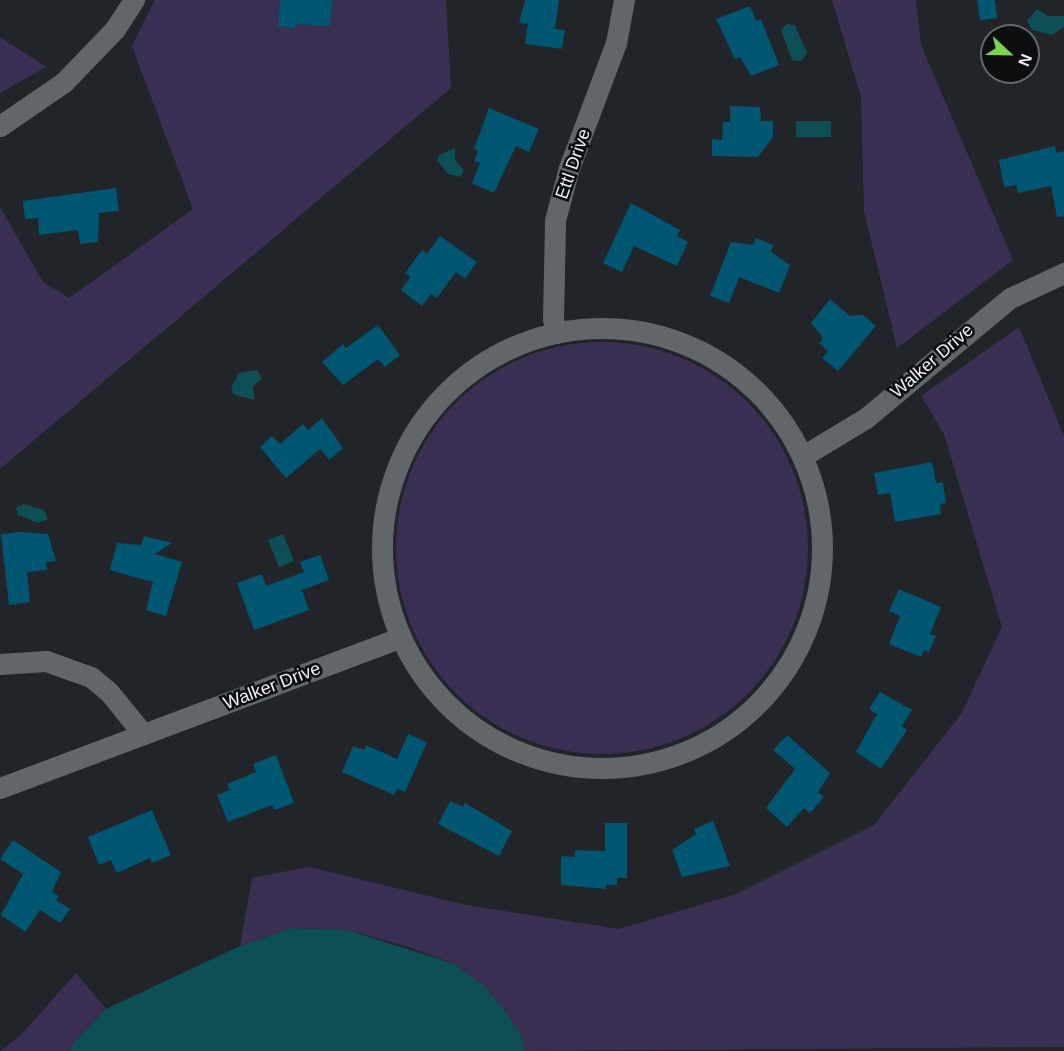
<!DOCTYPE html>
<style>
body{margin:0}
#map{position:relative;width:1064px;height:1051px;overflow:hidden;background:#212529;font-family:Helvetica,sans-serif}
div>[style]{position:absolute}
.green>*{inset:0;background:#392f53}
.round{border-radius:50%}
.water>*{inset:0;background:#0e4f55;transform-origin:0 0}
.building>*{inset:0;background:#005670}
.minor>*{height:21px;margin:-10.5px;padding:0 10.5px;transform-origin:10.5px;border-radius:10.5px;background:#61666a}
.minor>.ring{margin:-10.5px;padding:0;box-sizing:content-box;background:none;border:21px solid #61666a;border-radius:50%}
span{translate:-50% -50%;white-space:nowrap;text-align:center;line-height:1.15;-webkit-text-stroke:5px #0c0e0f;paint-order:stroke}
.street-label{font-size:18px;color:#eef0f3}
.north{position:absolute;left:980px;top:24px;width:60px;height:60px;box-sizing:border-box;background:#0c0e0f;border:2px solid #66686a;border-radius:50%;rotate:112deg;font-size:16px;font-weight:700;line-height:24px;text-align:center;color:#eef0f3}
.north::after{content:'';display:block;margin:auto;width:21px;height:27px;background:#7dd153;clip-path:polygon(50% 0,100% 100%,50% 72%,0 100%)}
</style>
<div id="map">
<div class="green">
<i style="clip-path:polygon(155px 0,446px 0,451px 88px,0 469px,0 207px,43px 282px,69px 298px,193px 209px,132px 46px)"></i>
<i style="clip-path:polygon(832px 0,916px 0,921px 45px,1013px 260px,897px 348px,864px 211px,861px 97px)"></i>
<i style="clip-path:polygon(0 37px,46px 67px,0 93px)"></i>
<i style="clip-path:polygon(1019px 327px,1064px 436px,1064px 1047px,524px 1051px,522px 1038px,507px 1014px,487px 988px,454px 964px,406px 946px,347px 930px,292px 928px,240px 946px,252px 878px,309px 867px,466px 905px,619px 929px,736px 894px,874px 825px,961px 714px,1002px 627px,944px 434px,921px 396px)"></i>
<i class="round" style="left:396px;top:342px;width:412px;height:412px"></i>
<i style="clip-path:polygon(76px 973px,106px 1009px,75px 1041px,70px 1051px,0 1051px,20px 1036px)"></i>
</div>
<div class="water">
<i style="clip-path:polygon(1037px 9px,1048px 16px,1064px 16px,1064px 27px,1052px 35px,1032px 30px,1027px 21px)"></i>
<i style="clip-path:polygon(787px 24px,795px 25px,807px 53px,801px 61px,792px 60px,781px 30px)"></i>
<i style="left:796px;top:121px;width:35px;height:16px"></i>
<i style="clip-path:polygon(455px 148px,455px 160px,464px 171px,460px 177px,448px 174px,437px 160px,439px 155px)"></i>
<i style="clip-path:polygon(257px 370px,262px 379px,253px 386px,254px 400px,233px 394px,231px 388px,239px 373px)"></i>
<i style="clip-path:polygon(23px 504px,44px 510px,48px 519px,38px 523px,18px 515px,16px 508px)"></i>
<i style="left:283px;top:534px;width:29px;height:16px;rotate:68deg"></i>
<i style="clip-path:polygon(292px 928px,347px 930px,454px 964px,487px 988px,507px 1014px,522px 1038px,524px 1051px,70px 1051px,75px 1041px,106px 1009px,240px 946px)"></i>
</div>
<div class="building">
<i style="clip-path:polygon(280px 0,332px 0,330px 26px,296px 24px,296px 28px,278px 27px)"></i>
<i style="clip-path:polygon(525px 0,559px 0,555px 29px,565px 30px,562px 49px,525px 44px,528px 24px,519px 23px)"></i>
<i style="clip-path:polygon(977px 0,995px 0,997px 18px,980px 20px)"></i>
<i style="clip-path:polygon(750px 6px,756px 21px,761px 19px,779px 65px,751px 76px,740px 57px,735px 59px,716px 19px)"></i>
<i style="clip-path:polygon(730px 106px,760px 107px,761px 121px,773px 121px,773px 137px,758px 157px,712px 156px,712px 139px,722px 140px,723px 122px,730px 122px)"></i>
<i style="clip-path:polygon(489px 108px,539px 129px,529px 152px,516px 146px,494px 193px,472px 183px,480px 163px,474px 161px,478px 151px,474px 149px)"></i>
<i style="clip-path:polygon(1055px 146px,1056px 153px,1064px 151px,1064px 216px,1057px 217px,1051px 186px,1018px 193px,1016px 185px,1004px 187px,999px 160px)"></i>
<i style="clip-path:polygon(116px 188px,119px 211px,99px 213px,98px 242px,80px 244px,78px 230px,39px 235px,38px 218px,25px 219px,23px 201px)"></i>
<i style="clip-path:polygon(631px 203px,680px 230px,677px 236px,688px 242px,677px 266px,634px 246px,622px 272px,603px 263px)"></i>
<i style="clip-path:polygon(440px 236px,477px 262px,465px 279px,456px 272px,437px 298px,431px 294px,422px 306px,401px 290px,410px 277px,405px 273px,422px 250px,427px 254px)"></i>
<i style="clip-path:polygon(756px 238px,773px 245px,771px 252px,790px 265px,779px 293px,739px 277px,729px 303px,710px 296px,731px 242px,753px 245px)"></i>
<i style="clip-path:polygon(830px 299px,850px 316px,863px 315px,876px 326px,838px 371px,822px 358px,828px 351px,819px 343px,823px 338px,811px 323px)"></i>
<i style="clip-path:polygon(378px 325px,400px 355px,385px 367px,378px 359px,343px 385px,322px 362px,343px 344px,346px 348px)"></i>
<i style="clip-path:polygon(322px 418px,343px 448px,329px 460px,320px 449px,286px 478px,260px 447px,272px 436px,280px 444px,303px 424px,308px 430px)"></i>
<i style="clip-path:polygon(932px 462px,936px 483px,943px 482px,946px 503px,940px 504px,941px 514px,895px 522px,890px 493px,878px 495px,874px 473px)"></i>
<i style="clip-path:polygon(20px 532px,48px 534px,56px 561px,46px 562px,47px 570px,27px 572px,30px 602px,9px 605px,1px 534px)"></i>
<i style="clip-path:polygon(144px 536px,172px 543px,155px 554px,182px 562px,166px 616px,146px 610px,153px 582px,110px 570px,117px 543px,141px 545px)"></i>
<i style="clip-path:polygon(320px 555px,329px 580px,302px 590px,309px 610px,254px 630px,237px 583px,262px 574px,266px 586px,304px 572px,300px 562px)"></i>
<i style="clip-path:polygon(899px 589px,941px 607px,930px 634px,936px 636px,929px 652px,924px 650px,921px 657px,889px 644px,900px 616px,889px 611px)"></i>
<i style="clip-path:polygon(880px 692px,912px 710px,902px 726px,907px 730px,881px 769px,856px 752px,877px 714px,869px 709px)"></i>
<i style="clip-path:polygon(408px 734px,427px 742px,405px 792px,397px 789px,394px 795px,342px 772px,353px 746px,364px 750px,366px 745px,397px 759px)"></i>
<i style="clip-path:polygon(787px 735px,830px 773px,818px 792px,824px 797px,810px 813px,804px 808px,787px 827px,766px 808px,795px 769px,773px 750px)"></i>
<i style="clip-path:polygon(276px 755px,294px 803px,274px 810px,272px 805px,228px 822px,217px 795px,230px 790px,227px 784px,256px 772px,253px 764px)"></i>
<i style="clip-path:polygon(450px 801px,463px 807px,465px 803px,512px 831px,499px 856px,438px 824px)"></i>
<i style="clip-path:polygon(152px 810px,171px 855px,152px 863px,150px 858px,117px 873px,111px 860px,99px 865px,88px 837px)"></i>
<i style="clip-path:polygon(713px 821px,730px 866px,682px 877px,672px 850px,696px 834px,694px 829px)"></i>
<i style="clip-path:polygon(605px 823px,627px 823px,627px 878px,617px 878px,617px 885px,606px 885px,606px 889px,561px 885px,561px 856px,575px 857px,575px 850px,605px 851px)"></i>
<i style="clip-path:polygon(13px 840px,61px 872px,52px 892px,59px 896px,56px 900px,70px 909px,60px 923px,40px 910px,25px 932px,1px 915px,23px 874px,0 859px)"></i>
</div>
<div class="minor">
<i style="left:0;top:126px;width:78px;rotate:-34.5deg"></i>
<i style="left:64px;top:82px;width:74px;rotate:-46.1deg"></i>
<i style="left:115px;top:29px;width:35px;rotate:-57deg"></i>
<i class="ring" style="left:382px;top:328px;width:419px;height:419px"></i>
<i style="left:557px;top:333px;width:15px;rotate:-106deg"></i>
<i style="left:553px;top:319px;width:99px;rotate:-88.8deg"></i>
<i style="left:555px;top:220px;width:54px;rotate:-74.9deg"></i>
<i style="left:569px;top:168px;width:134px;rotate:-69.4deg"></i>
<i style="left:616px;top:43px;width:44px;rotate:-79.5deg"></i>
<i style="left:803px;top:456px;width:74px;rotate:-31.1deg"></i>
<i style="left:866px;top:418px;width:187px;rotate:-39.8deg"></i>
<i style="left:1010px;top:298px;width:60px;rotate:-24.8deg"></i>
<i style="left:0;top:664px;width:46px;rotate:-3.7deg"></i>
<i style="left:46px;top:661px;width:48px;rotate:19.6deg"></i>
<i style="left:91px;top:677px;width:23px;rotate:40deg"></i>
<i style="left:109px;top:692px;width:54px;rotate:51deg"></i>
<i style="left:0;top:788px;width:427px;rotate:-20.6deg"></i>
</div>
<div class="street-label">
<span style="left:573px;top:164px;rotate:-71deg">Ettl Drive</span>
<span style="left:932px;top:361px;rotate:-41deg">Walker Drive</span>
<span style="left:272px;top:686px;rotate:-21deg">Walker Drive</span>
</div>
<div class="north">N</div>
</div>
